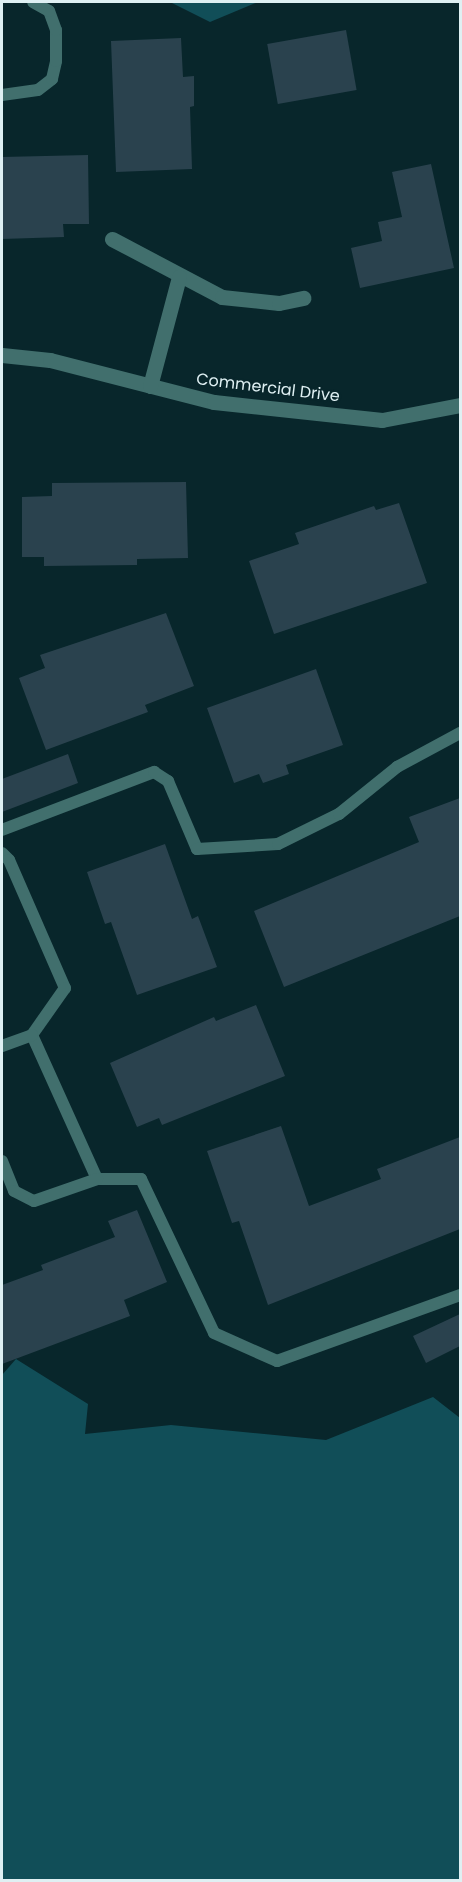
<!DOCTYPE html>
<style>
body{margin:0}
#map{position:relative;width:462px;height:1882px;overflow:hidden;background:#08262b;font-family:Poppins,sans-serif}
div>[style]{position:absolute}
.green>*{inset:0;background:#114e58}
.building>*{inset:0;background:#2a424e;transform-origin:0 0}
.service>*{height:12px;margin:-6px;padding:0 6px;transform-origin:6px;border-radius:6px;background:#416f6d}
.minor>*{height:15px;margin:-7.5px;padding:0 7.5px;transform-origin:7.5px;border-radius:7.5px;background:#416f6d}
span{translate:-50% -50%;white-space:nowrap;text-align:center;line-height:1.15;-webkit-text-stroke:4.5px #08262b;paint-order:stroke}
.street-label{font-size:16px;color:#dff0f3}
.frame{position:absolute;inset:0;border:3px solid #dff0f3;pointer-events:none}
</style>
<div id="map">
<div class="green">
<i style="clip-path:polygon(170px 2px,258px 2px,210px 22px)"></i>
<i style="clip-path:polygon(16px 1359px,88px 1404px,85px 1434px,171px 1425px,326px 1440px,433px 1397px,460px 1418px,460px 1880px,2px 1880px,2px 1375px)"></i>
</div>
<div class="building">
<i style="left:346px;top:30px;width:61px;height:80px;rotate:80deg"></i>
<i style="clip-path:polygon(181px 38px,183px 77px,194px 76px,194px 106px,190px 107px,192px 169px,116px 172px,111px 41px)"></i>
<i style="clip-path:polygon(88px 155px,89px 224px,63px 224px,64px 237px,2px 239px,2px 157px)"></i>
<i style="clip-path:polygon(431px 164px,454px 268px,360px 288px,351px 248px,382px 241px,378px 222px,402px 217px,392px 172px)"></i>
<i style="clip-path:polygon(186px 482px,188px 558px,137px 559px,137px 565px,44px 566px,44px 557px,22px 557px,22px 497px,52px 496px,52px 483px)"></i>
<i style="clip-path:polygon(399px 503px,427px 583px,274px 634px,249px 561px,299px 544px,295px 533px,374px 506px,376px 510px)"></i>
<i style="clip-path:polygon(166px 613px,194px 686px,145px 705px,148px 712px,46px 750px,19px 678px,45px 668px,40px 655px)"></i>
<i style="clip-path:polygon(316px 669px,343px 745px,286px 765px,289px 774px,263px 783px,259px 774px,234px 783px,207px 708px)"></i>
<i style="clip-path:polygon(68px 754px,78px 783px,2px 812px,2px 779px)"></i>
<i style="clip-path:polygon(460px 798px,460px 916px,284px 987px,254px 911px,419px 842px,409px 817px)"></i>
<i style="clip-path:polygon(165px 844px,192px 919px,198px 916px,217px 967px,137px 995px,111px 922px,105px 924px,87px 872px)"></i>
<i style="clip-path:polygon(256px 1005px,285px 1076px,162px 1125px,159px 1118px,137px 1127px,110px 1063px,214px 1017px,216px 1021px)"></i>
<i style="clip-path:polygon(281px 1126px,309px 1206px,381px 1179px,377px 1169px,460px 1137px,460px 1229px,268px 1305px,239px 1221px,232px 1223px,207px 1151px)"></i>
<i style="clip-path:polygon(137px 1210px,167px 1282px,124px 1300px,130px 1316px,2px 1364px,2px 1285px,43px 1270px,41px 1265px,115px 1237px,108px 1221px)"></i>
<i style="clip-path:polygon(460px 1314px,460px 1346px,426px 1363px,413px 1336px)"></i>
</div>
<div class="service">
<i style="left:2px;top:95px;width:36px;rotate:-8deg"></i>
<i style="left:38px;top:90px;width:18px;rotate:-38deg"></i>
<i style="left:52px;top:79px;width:18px;rotate:-77deg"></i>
<i style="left:56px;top:61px;width:31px;rotate:-90deg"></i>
<i style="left:56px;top:30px;width:20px;rotate:-110deg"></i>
<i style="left:49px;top:11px;width:18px;rotate:-151deg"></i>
<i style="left:2px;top:830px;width:163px;rotate:-20.9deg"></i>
<i style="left:154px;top:772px;width:17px;rotate:33deg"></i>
<i style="left:168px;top:781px;width:74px;rotate:66.9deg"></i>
<i style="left:197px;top:849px;width:81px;rotate:-3.5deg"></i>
<i style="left:278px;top:844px;width:68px;rotate:-26.2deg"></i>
<i style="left:339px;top:814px;width:75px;rotate:-39deg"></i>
<i style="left:397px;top:767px;width:72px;rotate:-28.4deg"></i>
<i style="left:2px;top:853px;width:10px;rotate:45deg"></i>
<i style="left:9px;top:860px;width:140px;rotate:66.4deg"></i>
<i style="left:65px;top:988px;width:57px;rotate:125.1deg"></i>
<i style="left:32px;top:1035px;width:158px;rotate:65.7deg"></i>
<i style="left:97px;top:1179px;width:44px"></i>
<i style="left:141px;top:1179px;width:170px;rotate:64.6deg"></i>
<i style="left:214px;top:1333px;width:69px;rotate:24deg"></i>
<i style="left:277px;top:1361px;width:195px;rotate:-19.8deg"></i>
<i style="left:2px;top:1046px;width:32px;rotate:-20deg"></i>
<i style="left:2px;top:1161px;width:32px;rotate:68deg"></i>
<i style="left:14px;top:1191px;width:22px;rotate:27deg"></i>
<i style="left:34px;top:1201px;width:67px;rotate:-19.2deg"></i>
</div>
<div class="minor">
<i style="left:112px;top:239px;width:124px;rotate:27.8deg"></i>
<i style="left:222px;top:297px;width:57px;rotate:6deg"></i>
<i style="left:279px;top:303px;width:25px;rotate:-12deg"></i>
<i style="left:2px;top:355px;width:48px;rotate:5.9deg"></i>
<i style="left:50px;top:360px;width:169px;rotate:14.4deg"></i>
<i style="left:214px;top:402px;width:169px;rotate:6.1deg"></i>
<i style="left:382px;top:420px;width:79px;rotate:-10.9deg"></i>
<i style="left:150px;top:386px;width:113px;rotate:-75.1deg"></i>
</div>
<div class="street-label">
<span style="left:268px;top:388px;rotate:7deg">Commercial Drive</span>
</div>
<div class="frame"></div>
</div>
